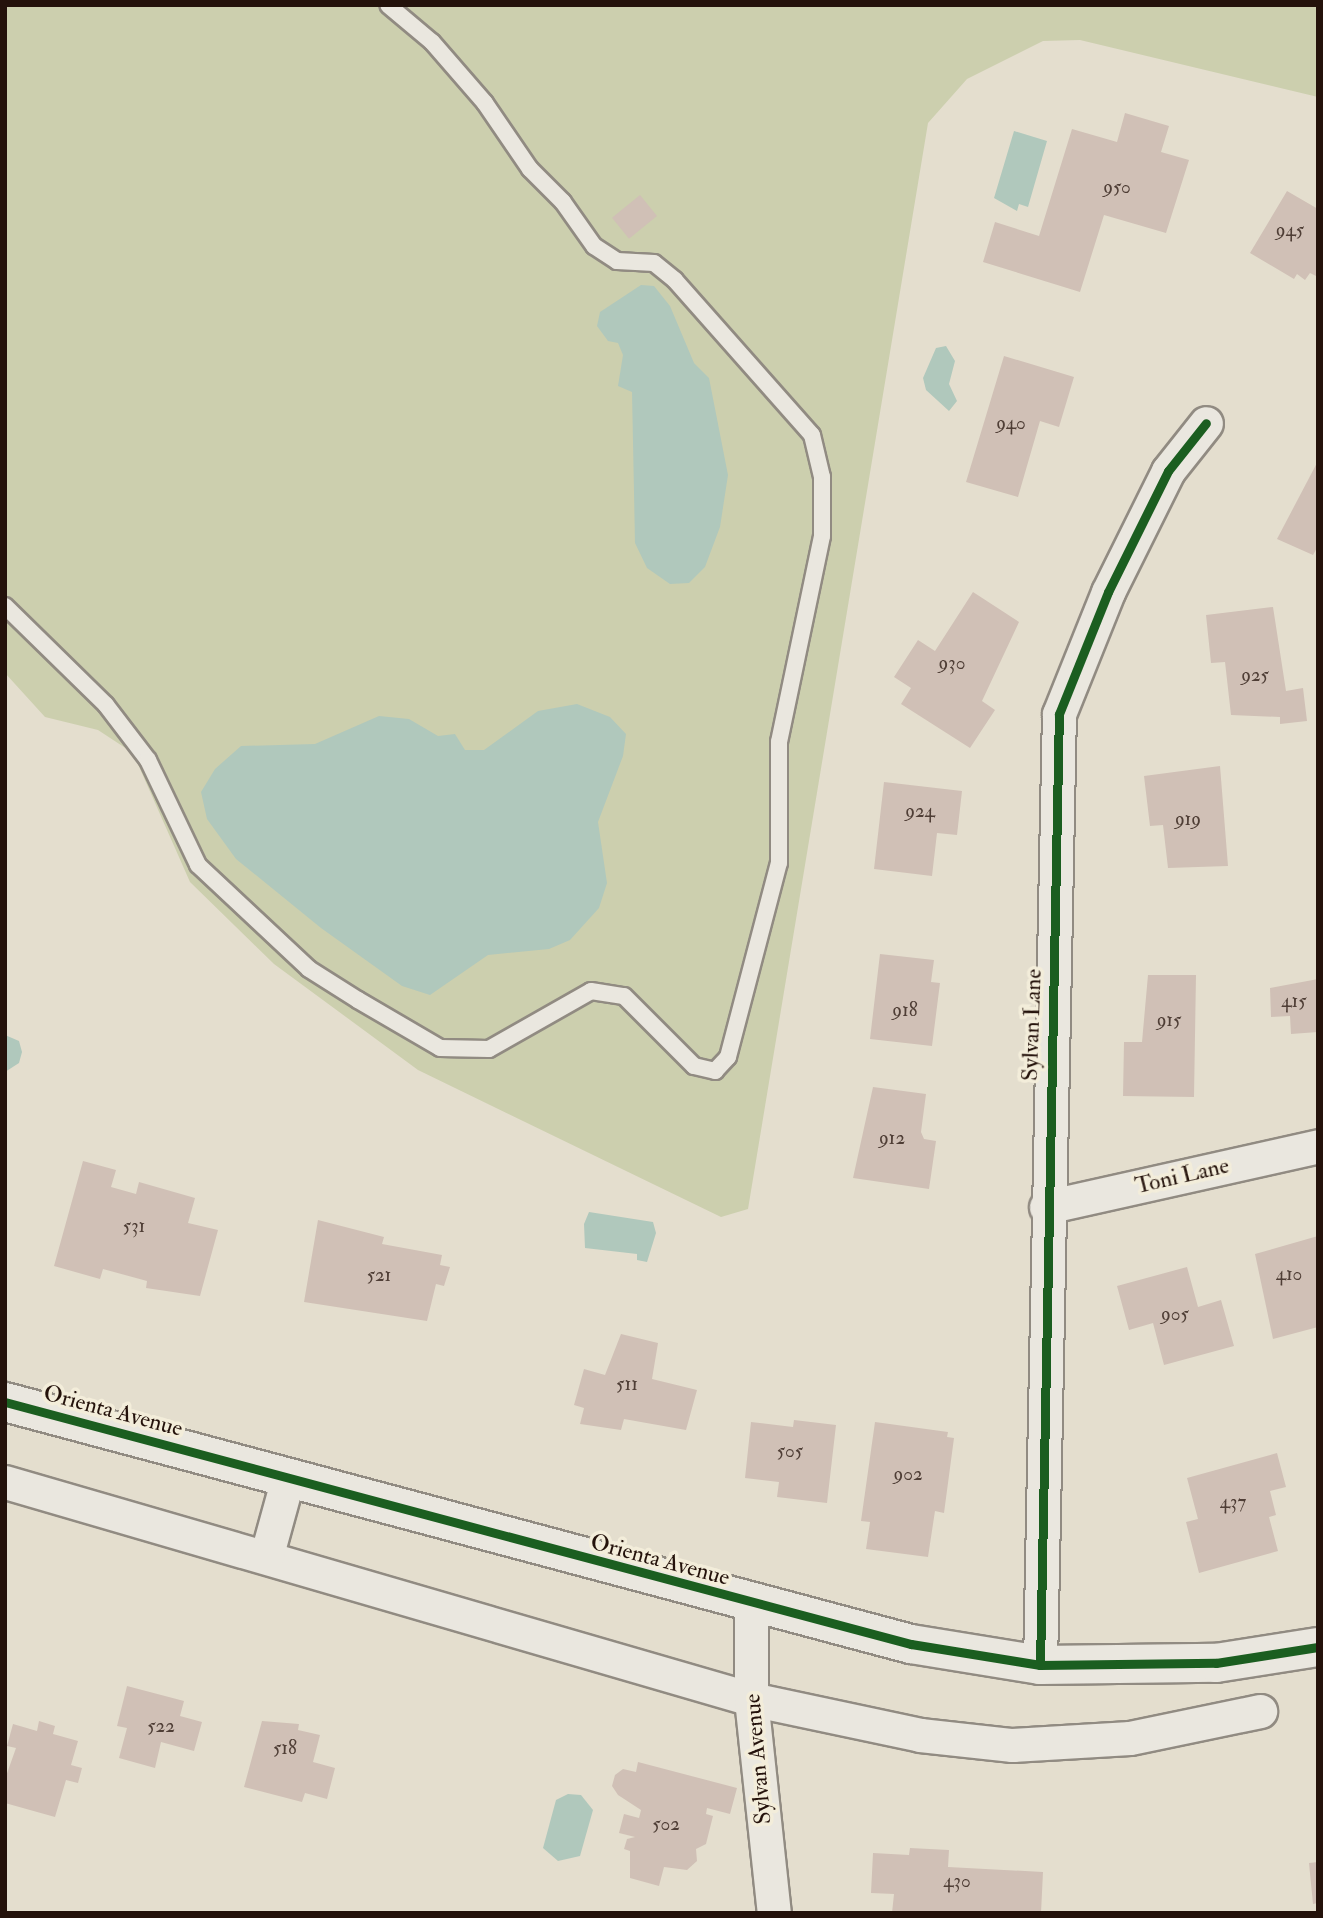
<!DOCTYPE html>
<style>
body{margin:0}
#map{position:relative;width:1323px;height:1918px;overflow:hidden;background:#e4dece;font-family:"IM FELL Double Pica",serif}
div>[style]{position:absolute}
.green>*{inset:0;background:#cccfae}
.water>*{inset:0;background:#b0c8bc}
.building>*{inset:0;background:#d0c0b6;transform-origin:0 0}
.roads{filter:drop-shadow(2px 0 #918b82) drop-shadow(-2px 0 #918b82) drop-shadow(0 2px #918b82) drop-shadow(0 -2px #918b82)}
.lane>*{height:16px;margin:-8px;padding:0 8px;transform-origin:8px;border-radius:8px;background:#eae7df}
.street>*{height:33px;margin:-16.5px;padding:0 16.5px;transform-origin:16.5px;border-radius:16.5px;background:#eae7df}
.secondary>*{height:38px;margin:-19px;padding:0 19px;transform-origin:19px;border-radius:19px;background:#eae7df}
.cycleway>*{height:9px;margin:-4.5px;padding:0 4.5px;transform-origin:4.5px;border-radius:4.5px;background:#1b5e20}
span{translate:-50% -50%;white-space:nowrap;text-align:center;line-height:1.15;-webkit-text-stroke:7px #f3edda;paint-order:stroke}
.number-label{font-size:19px;color:#4f3e36}
.number-label span{-webkit-text-stroke-width:0}
.street-label{font-size:23px;color:#24120b}
.frame{position:absolute;inset:0;border:7px solid #24120b;pointer-events:none}
</style>
<div id="map">
<div class="green">
<i style="clip-path:polygon(5px 5px,1318px 5px,1318px 97px,1080px 40px,1043px 41px,967px 79px,928px 123px,748px 1209px,721px 1217px,418px 1070px,274px 964px,190px 882px,133px 753px,98px 730px,45px 717px,5px 673px)"></i>
</div>
<div class="water">
<i style="clip-path:polygon(1014px 131px,1047px 141px,1028px 207px,1019px 204px,1017px 211px,994px 198px)"></i>
<i style="clip-path:polygon(641px 285px,654px 286px,670px 306px,694px 363px,709px 378px,728px 475px,720px 527px,705px 567px,689px 583px,670px 584px,647px 568px,635px 543px,632px 392px,618px 386px,623px 355px,618px 343px,608px 341px,597px 326px,600px 312px)"></i>
<i style="clip-path:polygon(946px 346px,955px 361px,949px 384px,957px 401px,949px 411px,926px 390px,923px 378px,936px 348px)"></i>
<i style="clip-path:polygon(577px 704px,610px 717px,626px 734px,623px 756px,598px 822px,607px 883px,599px 908px,570px 940px,549px 949px,488px 955px,430px 995px,402px 986px,321px 928px,236px 859px,207px 819px,201px 792px,215px 769px,241px 746px,315px 744px,379px 716px,409px 719px,438px 736px,455px 734px,465px 750px,484px 750px,538px 711px)"></i>
<i style="clip-path:polygon(5px 1035px,19px 1041px,22px 1052px,19px 1063px,5px 1072px)"></i>
<i style="clip-path:polygon(589px 1212px,653px 1222px,656px 1233px,647px 1262px,637px 1260px,637px 1254px,585px 1248px,584px 1224px)"></i>
<i style="clip-path:polygon(568px 1794px,581px 1795px,593px 1810px,580px 1856px,558px 1861px,543px 1848px,556px 1800px)"></i>
</div>
<div class="building">
<i style="clip-path:polygon(1125px 113px,1169px 126px,1161px 152px,1189px 160px,1166px 233px,1104px 215px,1080px 292px,983px 262px,995px 222px,1039px 236px,1072px 129px,1117px 142px)"></i>
<i style="clip-path:polygon(1287px 191px,1318px 209px,1318px 277px,1310px 273px,1305px 280px,1297px 274px,1294px 279px,1250px 253px)"></i>
<i style="left:640px;top:195px;width:27px;height:36px;rotate:51deg"></i>
<i style="clip-path:polygon(1004px 356px,1074px 377px,1059px 427px,1040px 421px,1018px 497px,966px 482px)"></i>
<i style="clip-path:polygon(1318px 461px,1318px 546px,1313px 555px,1277px 539px)"></i>
<i style="clip-path:polygon(973px 592px,1019px 622px,982px 701px,995px 710px,970px 748px,901px 704px,911px 688px,894px 677px,918px 640px,935px 651px)"></i>
<i style="clip-path:polygon(1273px 607px,1286px 691px,1303px 688px,1307px 721px,1280px 724px,1280px 717px,1231px 715px,1225px 662px,1211px 663px,1206px 615px)"></i>
<i style="clip-path:polygon(1220px 766px,1228px 866px,1168px 868px,1163px 825px,1150px 826px,1144px 776px)"></i>
<i style="clip-path:polygon(884px 782px,962px 791px,957px 835px,937px 833px,932px 876px,874px 869px)"></i>
<i style="clip-path:polygon(880px 954px,934px 960px,931px 982px,940px 983px,932px 1046px,870px 1039px)"></i>
<i style="clip-path:polygon(1148px 975px,1196px 975px,1194px 1097px,1123px 1096px,1124px 1042px,1142px 1042px)"></i>
<i style="clip-path:polygon(1318px 979px,1318px 1032px,1291px 1034px,1290px 1016px,1271px 1017px,1270px 988px)"></i>
<i style="clip-path:polygon(873px 1087px,926px 1094px,921px 1132px,924px 1139px,936px 1141px,929px 1189px,853px 1178px)"></i>
<i style="clip-path:polygon(83px 1161px,116px 1170px,111px 1187px,136px 1194px,139px 1182px,195px 1198px,188px 1223px,218px 1230px,200px 1296px,146px 1288px,147px 1281px,103px 1269px,100px 1279px,54px 1266px)"></i>
<i style="clip-path:polygon(318px 1220px,384px 1237px,382px 1244px,442px 1255px,440px 1265px,450px 1267px,444px 1286px,436px 1284px,427px 1321px,304px 1302px)"></i>
<i style="clip-path:polygon(1318px 1236px,1318px 1327px,1273px 1339px,1255px 1254px)"></i>
<i style="clip-path:polygon(1187px 1267px,1198px 1307px,1221px 1300px,1234px 1346px,1164px 1365px,1153px 1323px,1129px 1330px,1117px 1286px)"></i>
<i style="clip-path:polygon(621px 1334px,658px 1343px,652px 1379px,697px 1390px,686px 1430px,624px 1419px,621px 1430px,580px 1424px,584px 1408px,574px 1405px,584px 1369px,605px 1375px)"></i>
<i style="clip-path:polygon(794px 1420px,836px 1425px,827px 1503px,777px 1497px,779px 1482px,745px 1478px,751px 1422px,793px 1427px)"></i>
<i style="clip-path:polygon(875px 1422px,948px 1432px,947px 1437px,954px 1438px,944px 1513px,935px 1511px,928px 1557px,866px 1549px,870px 1522px,861px 1521px)"></i>
<i style="clip-path:polygon(1277px 1453px,1286px 1487px,1270px 1491px,1276px 1515px,1269px 1517px,1278px 1551px,1199px 1573px,1186px 1522px,1198px 1519px,1187px 1478px)"></i>
<i style="clip-path:polygon(127px 1686px,184px 1701px,180px 1716px,202px 1722px,194px 1751px,161px 1742px,155px 1768px,119px 1758px,127px 1728px,117px 1726px)"></i>
<i style="clip-path:polygon(39px 1721px,55px 1726px,53px 1734px,78px 1741px,71px 1765px,82px 1768px,78px 1783px,66px 1780px,55px 1817px,5px 1803px,5px 1779px,16px 1748px,7px 1746px,13px 1724px,37px 1731px)"></i>
<i style="clip-path:polygon(262px 1721px,299px 1724px,298px 1730px,320px 1735px,313px 1762px,335px 1768px,327px 1799px,305px 1793px,302px 1802px,244px 1787px)"></i>
<i style="clip-path:polygon(638px 1762px,737px 1788px,730px 1814px,707px 1808px,706px 1814px,713px 1816px,706px 1844px,696px 1849px,697px 1861px,687px 1870px,664px 1867px,659px 1886px,630px 1878px,630px 1851px,624px 1849px,627px 1839px,635px 1837px,619px 1833px,624px 1814px,639px 1818px,641px 1810px,618px 1795px,612px 1786px,615px 1775px,623px 1769px,636px 1772px)"></i>
<i style="clip-path:polygon(910px 1848px,949px 1850px,948px 1867px,1043px 1872px,1041px 1913px,892px 1913px,894px 1894px,871px 1893px,873px 1853px,909px 1855px)"></i>
<i style="clip-path:polygon(1318px 1862px,1318px 1903px,1313px 1904px,1309px 1863px)"></i>
</div>
<div class="roads">
<div class="lane">
<i style="left:5px;top:606px;width:141px;rotate:44.4deg"></i>
<i style="left:106px;top:705px;width:69px;rotate:52.6deg"></i>
<i style="left:148px;top:760px;width:116px;rotate:64.5deg"></i>
<i style="left:198px;top:865px;width:152px;rotate:43.1deg"></i>
<i style="left:309px;top:969px;width:58px;rotate:32.3deg"></i>
<i style="left:358px;top:1000px;width:95px;rotate:30.3deg"></i>
<i style="left:440px;top:1048px;width:49px;rotate:1.2deg"></i>
<i style="left:489px;top:1049px;width:117px;rotate:-29.6deg"></i>
<i style="left:591px;top:991px;width:33px;rotate:9deg"></i>
<i style="left:624px;top:996px;width:99px;rotate:45deg"></i>
<i style="left:694px;top:1066px;width:22px;rotate:13deg"></i>
<i style="left:715px;top:1071px;width:19px;rotate:-47deg"></i>
<i style="left:728px;top:1057px;width:201px;rotate:-75.3deg"></i>
<i style="left:779px;top:863px;width:121px;rotate:-90deg"></i>
<i style="left:779px;top:742px;width:210px;rotate:-78.2deg"></i>
<i style="left:822px;top:536px;width:59px;rotate:-90deg"></i>
<i style="left:822px;top:477px;width:43px;rotate:-103.4deg"></i>
<i style="left:812px;top:435px;width:207px;rotate:-131.5deg"></i>
<i style="left:675px;top:280px;width:27px;rotate:-141deg"></i>
<i style="left:654px;top:263px;width:37px;rotate:-177deg"></i>
<i style="left:617px;top:261px;width:27px;rotate:-147deg"></i>
<i style="left:594px;top:246px;width:54px;rotate:-125.2deg"></i>
<i style="left:563px;top:202px;width:47px;rotate:-135deg"></i>
<i style="left:530px;top:169px;width:80px;rotate:-124.3deg"></i>
<i style="left:485px;top:103px;width:81px;rotate:-131deg"></i>
<i style="left:432px;top:42px;width:57px;rotate:-139.9deg"></i>
</div>
<div class="street">
<i style="left:1046px;top:1207px;width:279px;rotate:-12.6deg"></i>
<i style="left:5px;top:1482px;width:777px;rotate:16.22deg"></i>
<i style="left:751px;top:1699px;width:173px;rotate:12deg"></i>
<i style="left:920px;top:1735px;width:93px;rotate:6.2deg"></i>
<i style="left:1012px;top:1745px;width:118px;rotate:-3.4deg"></i>
<i style="left:1130px;top:1738px;width:133px;rotate:-11.7deg"></i>
<i style="left:267px;top:1554px;width:79px;rotate:-74.6deg"></i>
<i style="left:751px;top:1605px;width:94px;rotate:90deg"></i>
<i style="left:751px;top:1699px;width:215px;rotate:83.9deg"></i>
<i style="left:1040px;top:1665px;width:951px;rotate:-88.86deg"></i>
<i style="left:1059px;top:714px;width:131px;rotate:-68.1deg"></i>
<i style="left:1108px;top:592px;width:135px;rotate:-63.6deg"></i>
<i style="left:1168px;top:471px;width:61px;rotate:-51.6deg"></i>
</div>
<div class="secondary">
<i style="left:5px;top:1402px;width:938px;rotate:14.96deg"></i>
<i style="left:911px;top:1644px;width:131px;rotate:9.2deg"></i>
<i style="left:1040px;top:1665px;width:176px;rotate:-0.7deg"></i>
<i style="left:1216px;top:1663px;width:103px;rotate:-8.9deg"></i>
</div>
</div>
<div class="cycleway">
<i style="left:5px;top:1402px;width:938px;rotate:14.96deg"></i>
<i style="left:911px;top:1644px;width:131px;rotate:9.2deg"></i>
<i style="left:1040px;top:1665px;width:176px;rotate:-0.7deg"></i>
<i style="left:1216px;top:1663px;width:103px;rotate:-8.9deg"></i>
<i style="left:1040px;top:1665px;width:951px;rotate:-88.86deg"></i>
<i style="left:1059px;top:714px;width:131px;rotate:-68.1deg"></i>
<i style="left:1108px;top:592px;width:135px;rotate:-63.6deg"></i>
<i style="left:1168px;top:471px;width:61px;rotate:-51.6deg"></i>
</div>
<div class="number-label">
<span style="left:1117px;top:188px">950</span>
<span style="left:1290px;top:231px">945</span>
<span style="left:1011px;top:424px">940</span>
<span style="left:952px;top:664px">930</span>
<span style="left:1255px;top:676px">925</span>
<span style="left:920px;top:812px">924</span>
<span style="left:1188px;top:820px">919</span>
<span style="left:1294px;top:1002px">415</span>
<span style="left:905px;top:1011px">918</span>
<span style="left:1169px;top:1021px">915</span>
<span style="left:892px;top:1139px">912</span>
<span style="left:134px;top:1227px">531</span>
<span style="left:1289px;top:1275px">410</span>
<span style="left:379px;top:1276px">521</span>
<span style="left:1175px;top:1315px">905</span>
<span style="left:627px;top:1385px">511</span>
<span style="left:790px;top:1452px">505</span>
<span style="left:908px;top:1475px">902</span>
<span style="left:1233px;top:1503px">437</span>
<span style="left:161px;top:1727px">522</span>
<span style="left:285px;top:1749px">518</span>
<span style="left:666px;top:1825px">502</span>
<span style="left:957px;top:1882px">430</span>
</div>
<div class="street-label">
<span style="left:1032px;top:1025px;rotate:-88deg">Sylvan Lane</span>
<span style="left:1182px;top:1176px;rotate:-13deg">Toni Lane</span>
<span style="left:113px;top:1411px;rotate:15deg">Orienta Avenue</span>
<span style="left:660px;top:1560px;rotate:15deg">Orienta Avenue</span>
<span style="left:758px;top:1759px;rotate:-95deg">Sylvan Avenue</span>
</div>
<div class="frame"></div>
</div>
